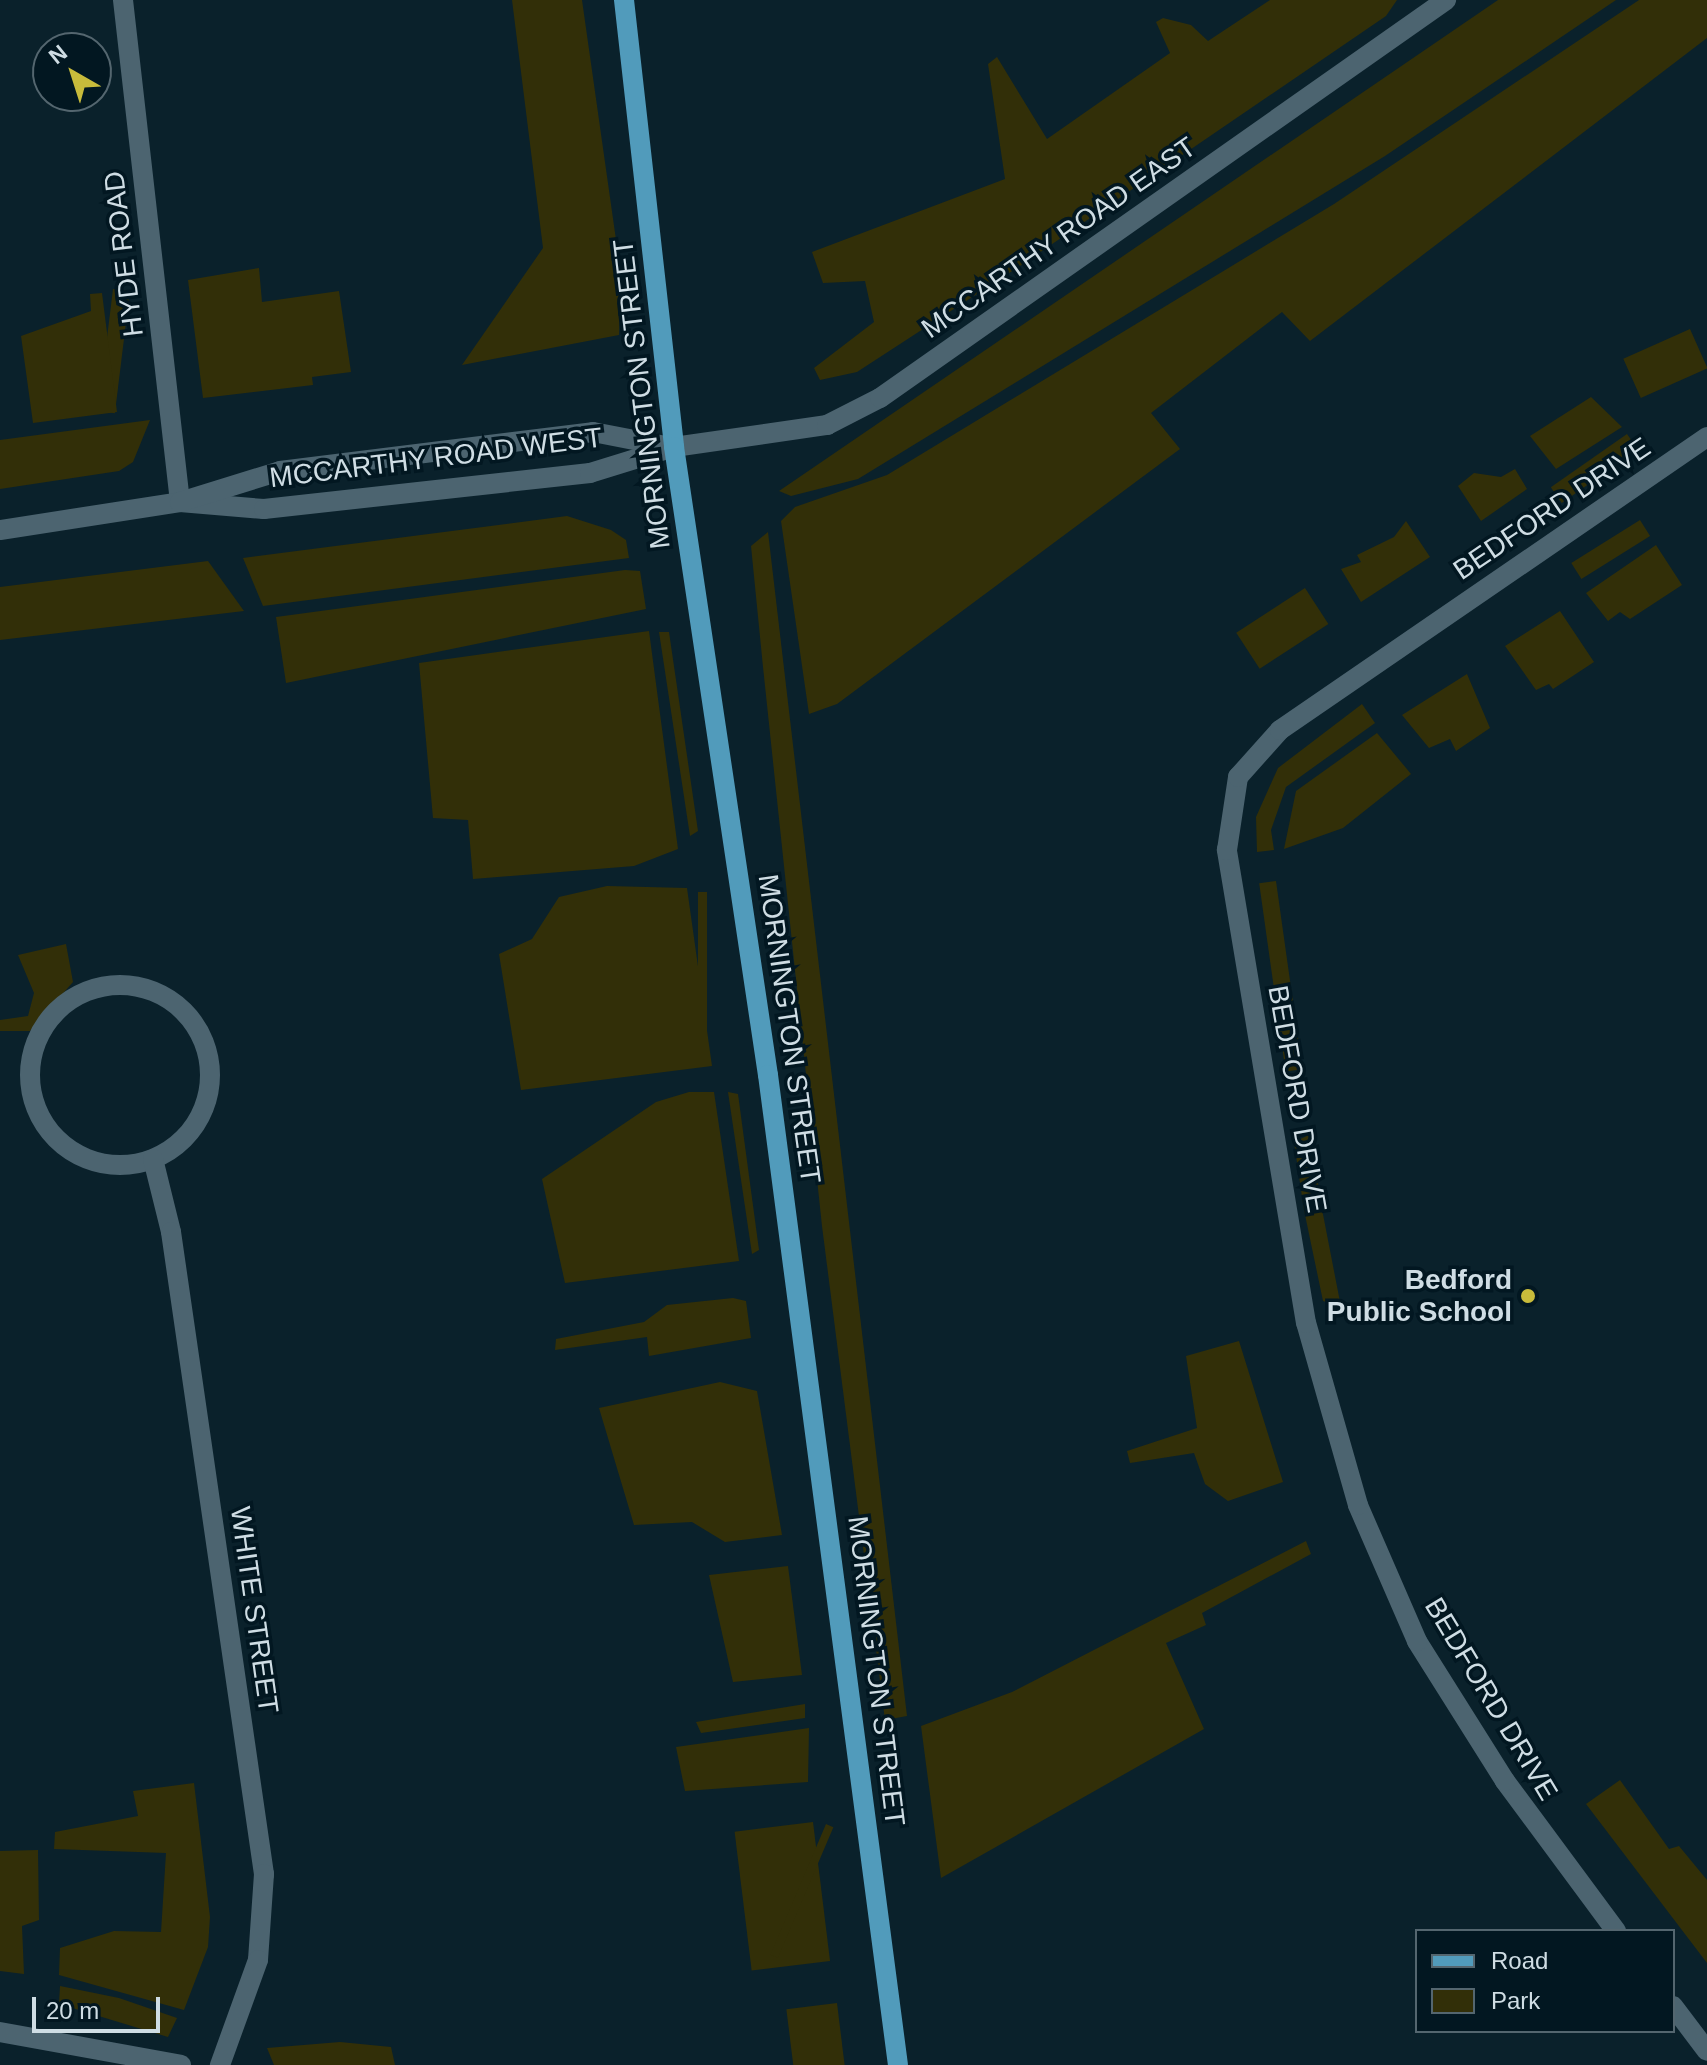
<!DOCTYPE html>
<style>
body{margin:0}
#map{position:relative;width:1707px;height:2065px;overflow:hidden;background:#0a212b;font-family:Arial,sans-serif}
div>[style]{position:absolute}
.green>*{inset:0;background:#322f08;transform-origin:0 0}
.minor>*{height:20px;margin:-10px;padding:0 10px;transform-origin:10px;border-radius:10px;background:#4c6470}
.minor>.ring{margin:-10px;padding:0;box-sizing:content-box;background:none;border:20px solid #4c6470;border-radius:50%}
.major>*{height:20px;margin:-10px;padding:0 10px;transform-origin:10px;border-radius:10px;background:#519bbb}
.dots>*{width:22px;height:22px;translate:-50% -50%;box-sizing:border-box;border:4px solid #021721;border-radius:50%}
span{translate:-50% -50%;white-space:nowrap;text-align:center;line-height:1.15;-webkit-text-stroke:7px #021721;paint-order:stroke}
.street-label{font-size:28px;color:#cfdde4}
.poi-label{font-size:28px;color:#cfdde4;font-weight:700}
.right{translate:-100% -50%;text-align:right}
.legend{position:absolute;left:1415px;top:1929px;width:260px;height:104px;box-sizing:border-box;background:#021721;border:2px solid #54666f;margin:0;padding:10px 14px;list-style:none;font-size:24px;color:#cfdde4}
.legend li{display:flex;align-items:center;gap:16px;height:40px}
.legend b{width:40px;border:2px solid #54666f}
.north{position:absolute;left:32px;top:32px;width:80px;height:80px;box-sizing:border-box;background:#021721;border:2px solid #54666f;border-radius:50%;rotate:321deg;font-size:22px;font-weight:700;line-height:32px;text-align:center;color:#cfdde4}
.north::after{content:'';display:block;margin:auto;width:28px;height:36px;background:#c8bb3b;clip-path:polygon(50% 0,100% 100%,50% 72%,0 100%)}
.scale{position:absolute;left:32px;top:1997px;width:128px;height:36px;box-sizing:border-box;border:4px solid #cfdde4;border-top:0;padding-left:10px;font-size:24px;line-height:28px;white-space:nowrap;color:#cfdde4;-webkit-text-stroke:6px #021721;paint-order:stroke}
</style>
<div id="map">
<div class="green">
<i style="clip-path:polygon(512px 0,582px 0,621px 275px,619px 335px,462px 365px,543px 248px)"></i>
<i style="clip-path:polygon(1270px 0,1397px 0,1386px 16px,1020px 266px,857px 372px,820px 380px,814px 368px,874px 322px,865px 281px,823px 283px,812px 252px,1005px 179px,988px 64px,997px 57px,1047px 139px,1170px 53px,1156px 22px,1163px 18px,1191px 25px,1208px 41px)"></i>
<i style="clip-path:polygon(1498px 0,1616px 0,1385px 156px,858px 479px,791px 496px,779px 491px)"></i>
<i style="clip-path:polygon(1639px 0,1707px 0,1707px 38px,1310px 341px,1282px 312px,1151px 413px,1180px 449px,837px 704px,809px 714px,781px 521px,795px 507px,887px 475px,1334px 204px)"></i>
<i style="clip-path:polygon(259px 268px,262px 302px,339px 291px,351px 372px,312px 377px,313px 385px,203px 398px,188px 280px)"></i>
<i style="left:113px;top:289px;width:17px;height:123px;rotate:7deg"></i>
<i style="clip-path:polygon(102px 293px,117px 412px,33px 423px,21px 336px,91px 311px,90px 294px)"></i>
<i style="left:1690px;top:329px;width:43px;height:73px;rotate:66deg"></i>
<i style="clip-path:polygon(1591px 397px,1622px 427px,1556px 469px,1530px 436px)"></i>
<i style="clip-path:polygon(150px 420px,133px 462px,119px 471px,0 489px,0 440px)"></i>
<i style="left:1627px;top:434px;width:19px;height:93px;rotate:55deg"></i>
<i style="clip-path:polygon(1515px 469px,1527px 489px,1481px 521px,1458px 486px,1474px 473px,1501px 477px)"></i>
<i style="clip-path:polygon(567px 516px,611px 530px,626px 540px,629px 558px,263px 606px,243px 558px)"></i>
<i style="left:1640px;top:520px;width:19px;height:81px;rotate:58deg"></i>
<i style="clip-path:polygon(1406px 521px,1430px 557px,1361px 602px,1341px 569px,1361px 562px,1357px 555px,1394px 537px)"></i>
<i style="clip-path:polygon(768px 532px,907px 1716px,885px 1720px,822px 1226px,763px 667px,751px 546px)"></i>
<i style="clip-path:polygon(1656px 545px,1682px 585px,1630px 619px,1620px 612px,1608px 621px,1586px 593px)"></i>
<i style="clip-path:polygon(208px 561px,244px 611px,0 640px,0 587px)"></i>
<i style="clip-path:polygon(625px 570px,640px 571px,646px 609px,286px 683px,276px 617px)"></i>
<i style="left:1305px;top:588px;width:43px;height:82px;rotate:57deg"></i>
<i style="clip-path:polygon(1560px 611px,1594px 662px,1553px 689px,1549px 684px,1536px 690px,1505px 646px)"></i>
<i style="clip-path:polygon(649px 631px,678px 849px,634px 866px,473px 879px,468px 820px,433px 818px,419px 663px)"></i>
<i style="clip-path:polygon(659px 632px,669px 632px,698px 831px,690px 836px)"></i>
<i style="clip-path:polygon(1467px 674px,1490px 728px,1456px 751px,1450px 739px,1429px 748px,1402px 715px)"></i>
<i style="clip-path:polygon(1362px 704px,1375px 723px,1286px 787px,1271px 830px,1274px 850px,1257px 852px,1256px 817px,1278px 768px)"></i>
<i style="clip-path:polygon(1377px 733px,1411px 774px,1343px 828px,1284px 849px,1296px 791px)"></i>
<i style="left:1276px;top:881px;width:190px;height:17px;rotate:82deg"></i>
<i style="clip-path:polygon(607px 886px,687px 888px,712px 1066px,521px 1090px,499px 954px,532px 939px,559px 897px)"></i>
<i style="left:698px;top:892px;width:9px;height:172px"></i>
<i style="clip-path:polygon(66px 944px,73px 982px,30px 1031px,0 1031px,0 1020px,28px 1016px,34px 993px,18px 955px)"></i>
<i style="clip-path:polygon(689px 1092px,714px 1092px,739px 1261px,565px 1283px,542px 1179px,656px 1102px)"></i>
<i style="clip-path:polygon(728px 1092px,738px 1094px,759px 1250px,752px 1254px)"></i>
<i style="clip-path:polygon(1311px 1134px,1321px 1204px,1341px 1307px,1323px 1301px,1304px 1210px,1294px 1142px)"></i>
<i style="clip-path:polygon(733px 1298px,746px 1301px,751px 1338px,649px 1356px,647px 1337px,555px 1350px,556px 1339px,644px 1322px,667px 1305px)"></i>
<i style="clip-path:polygon(1239px 1341px,1283px 1482px,1228px 1501px,1205px 1484px,1194px 1453px,1130px 1463px,1127px 1451px,1197px 1428px,1186px 1356px)"></i>
<i style="clip-path:polygon(720px 1382px,757px 1391px,782px 1535px,725px 1542px,692px 1522px,634px 1525px,599px 1408px)"></i>
<i style="clip-path:polygon(1306px 1541px,1311px 1554px,1202px 1613px,1206px 1625px,1166px 1643px,1204px 1729px,941px 1878px,921px 1726px,1012px 1692px)"></i>
<i style="clip-path:polygon(788px 1566px,802px 1675px,733px 1682px,709px 1575px)"></i>
<i style="clip-path:polygon(805px 1704px,805px 1718px,701px 1733px,696px 1722px)"></i>
<i style="clip-path:polygon(809px 1728px,808px 1782px,685px 1791px,676px 1747px)"></i>
<i style="clip-path:polygon(1620px 1780px,1669px 1849px,1679px 1846px,1707px 1880px,1707px 1963px,1586px 1804px)"></i>
<i style="clip-path:polygon(194px 1783px,210px 1917px,208px 1947px,184px 2010px,59px 1975px,60px 1948px,114px 1931px,161px 1932px,166px 1853px,54px 1849px,55px 1832px,138px 1816px,133px 1791px)"></i>
<i style="left:813px;top:1822px;width:140px;height:79px;rotate:83deg"></i>
<i style="left:826px;top:1824px;width:8px;height:142px;rotate:23deg"></i>
<i style="clip-path:polygon(38px 1850px,39px 1920px,22px 1926px,24px 1974px,0 1971px,0 1851px)"></i>
<i style="clip-path:polygon(60px 1986px,119px 1998px,177px 2018px,168px 2037px,59px 2004px)"></i>
<i style="left:837px;top:2003px;width:63px;height:51px;rotate:83deg"></i>
<i style="clip-path:polygon(340px 2042px,391px 2047px,395px 2065px,274px 2065px,267px 2048px)"></i>
</div>
<div class="minor">
<i style="left:123px;top:0;width:505px;rotate:83.52deg"></i>
<i style="left:180px;top:502px;width:84px;rotate:4.8deg"></i>
<i style="left:264px;top:509px;width:328px;rotate:-6.3deg"></i>
<i style="left:590px;top:473px;width:88px;rotate:-17.2deg"></i>
<i style="left:674px;top:447px;width:155px;rotate:-8.2deg"></i>
<i style="left:827px;top:425px;width:59px;rotate:-27deg"></i>
<i style="left:880px;top:398px;width:692px;rotate:-35.11deg"></i>
<i style="left:0;top:530px;width:182px;rotate:-8.8deg"></i>
<i style="left:180px;top:502px;width:105px;rotate:-17.2deg"></i>
<i style="left:280px;top:471px;width:315px;rotate:-7.1deg"></i>
<i style="left:593px;top:432px;width:78px;rotate:11deg"></i>
<i class="ring" style="left:30px;top:985px;width:160px;height:160px"></i>
<i style="left:153px;top:1159px;width:75px;rotate:76.1deg"></i>
<i style="left:171px;top:1232px;width:649px;rotate:81.76deg"></i>
<i style="left:264px;top:1874px;width:86px;rotate:94deg"></i>
<i style="left:258px;top:1960px;width:112px;rotate:109.9deg"></i>
<i style="left:1616px;top:1931px;width:187px;rotate:-126.5deg"></i>
<i style="left:1505px;top:1781px;width:165px;rotate:-122.2deg"></i>
<i style="left:1417px;top:1641px;width:148px;rotate:-113.5deg"></i>
<i style="left:1358px;top:1505px;width:189px;rotate:-105.9deg"></i>
<i style="left:1306px;top:1323px;width:480px;rotate:-99.5deg"></i>
<i style="left:1227px;top:850px;width:74px;rotate:-81.4deg"></i>
<i style="left:1238px;top:777px;width:63px;rotate:-48.2deg"></i>
<i style="left:1280px;top:730px;width:518px;rotate:-34.46deg"></i>
<i style="left:1673px;top:2006px;width:56px;rotate:52.9deg"></i>
<i style="left:0;top:2032px;width:184px;rotate:10.3deg"></i>
</div>
<div class="major">
<i style="left:624px;top:0;width:450px;rotate:83.6deg"></i>
<i style="left:674px;top:447px;width:635px;rotate:81.49deg"></i>
<i style="left:768px;top:1075px;width:998px;rotate:82.52deg"></i>
</div>
<div class="dots">
<i style="left:1528px;top:1296px;background:#c8bb3b"></i>
</div>
<div class="street-label">
<span style="left:1059px;top:238px;rotate:-35deg">MCCARTHY ROAD EAST</span>
<span style="left:124px;top:254px;rotate:-97deg">HYDE ROAD</span>
<span style="left:642px;top:394px;rotate:-97deg">MORNINGTON STREET</span>
<span style="left:436px;top:458px;rotate:-7deg">MCCARTHY ROAD WEST</span>
<span style="left:1552px;top:509px;rotate:-34deg">BEDFORD DRIVE</span>
<span style="left:789px;top:1029px;rotate:82deg">MORNINGTON STREET</span>
<span style="left:1297px;top:1099px;rotate:80deg">BEDFORD DRIVE</span>
<span style="left:254px;top:1610px;rotate:82deg">WHITE STREET</span>
<span style="left:876px;top:1671px;rotate:83deg">MORNINGTON STREET</span>
<span style="left:1491px;top:1699px;rotate:59deg">BEDFORD DRIVE</span>
</div>
<div class="poi-label">
<span class="right" style="left:1512px;top:1296px">Bedford<br>Public School</span>
</div>
<ul class="legend">
<li><b style="height:10px;background:#519bbb"></b>Road</li>
<li><b style="height:22px;background:#322f08"></b>Park</li>
</ul>
<div class="north">N</div>
<div class="scale">20 m</div>
</div>
